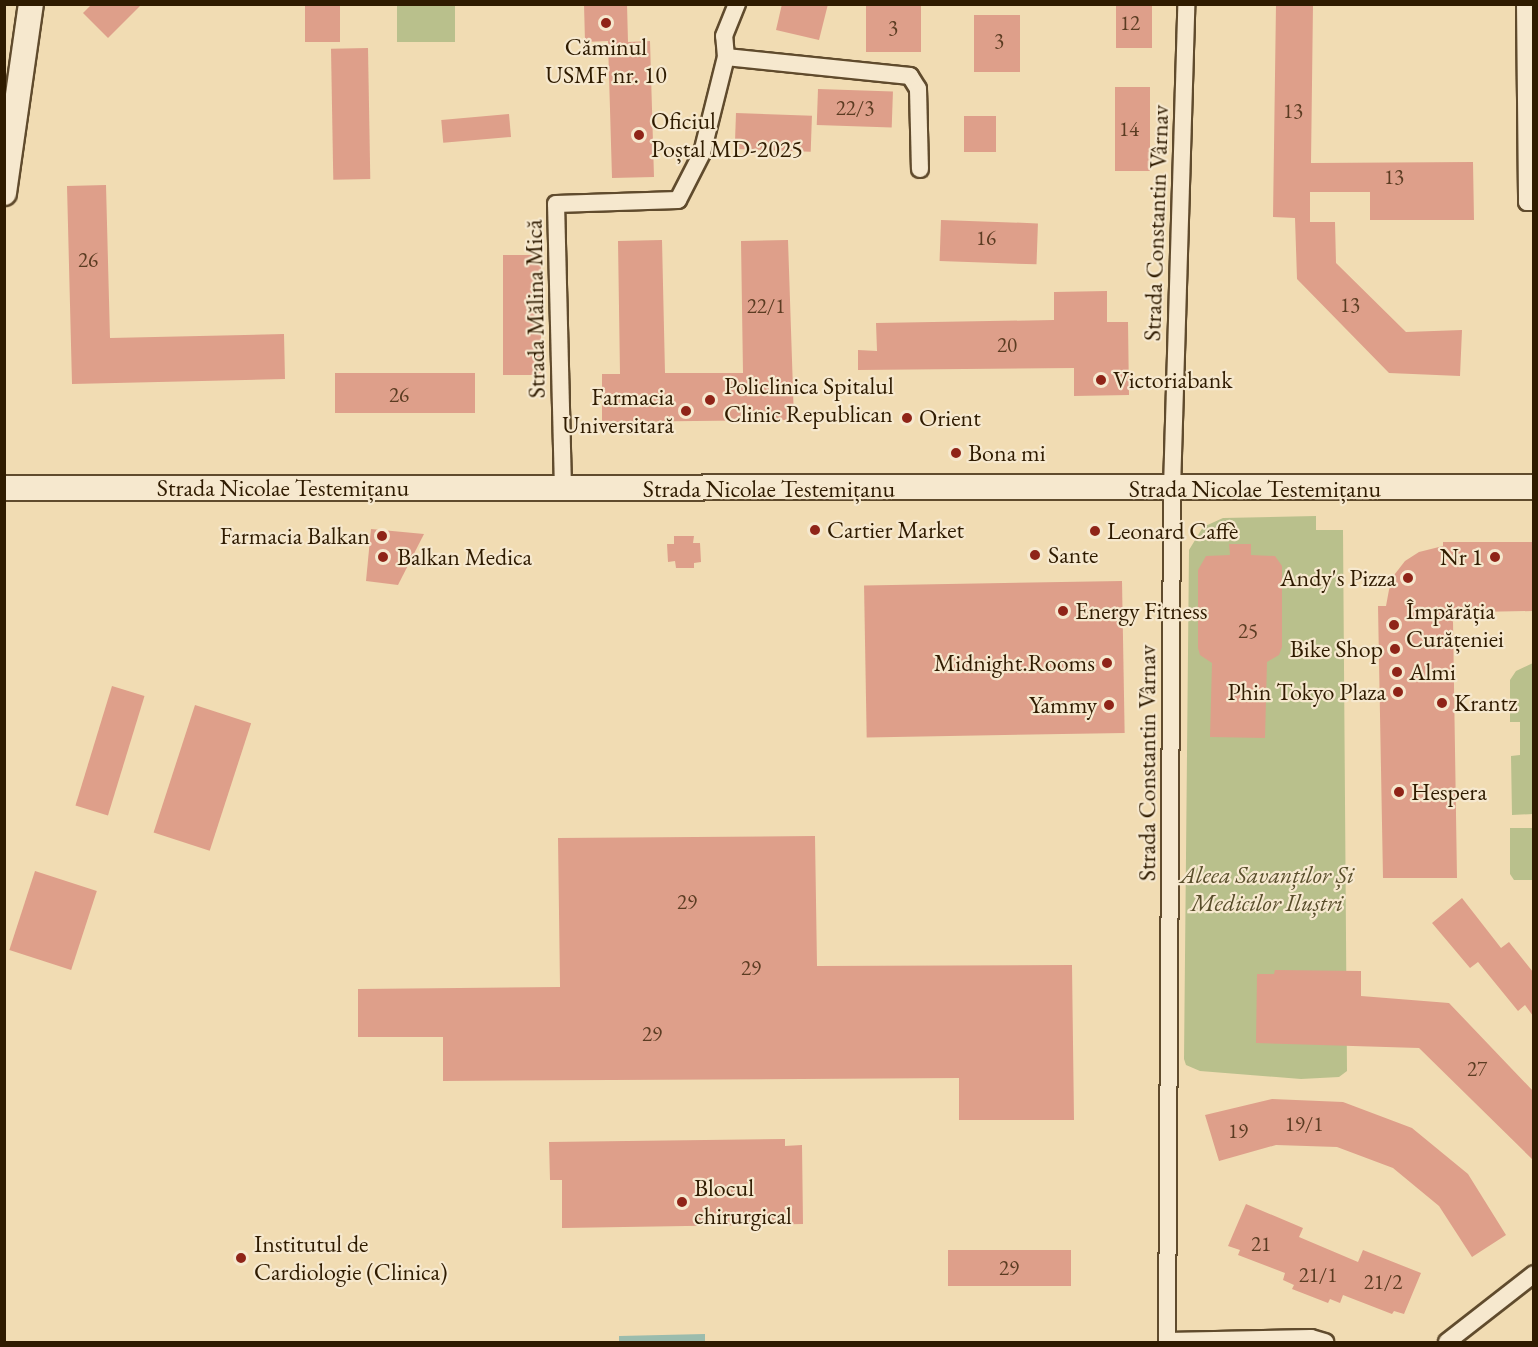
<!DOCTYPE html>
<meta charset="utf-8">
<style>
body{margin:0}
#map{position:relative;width:1538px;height:1347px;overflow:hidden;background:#f1dcb3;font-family:"EB Garamond",serif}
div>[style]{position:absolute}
.green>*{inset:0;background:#b9c08c;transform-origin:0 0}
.water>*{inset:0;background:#9bbcad}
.building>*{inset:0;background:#de9f8a;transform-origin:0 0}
.roads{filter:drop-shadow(2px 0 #604b2d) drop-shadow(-2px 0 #604b2d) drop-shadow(0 2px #604b2d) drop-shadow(0 -2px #604b2d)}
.minor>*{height:16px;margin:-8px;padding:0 8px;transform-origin:8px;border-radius:8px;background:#f6e8ce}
.secondary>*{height:24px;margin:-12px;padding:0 12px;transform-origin:12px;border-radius:12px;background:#f6e8ce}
.dots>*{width:16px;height:16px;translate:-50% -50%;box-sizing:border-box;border:3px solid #f6e8ce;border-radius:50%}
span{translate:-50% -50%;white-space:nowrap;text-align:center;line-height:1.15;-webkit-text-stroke:4.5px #f6e8ce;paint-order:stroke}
.number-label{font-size:21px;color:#5b3c22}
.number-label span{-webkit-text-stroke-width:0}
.poi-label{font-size:24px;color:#2f1b00}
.left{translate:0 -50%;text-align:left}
.right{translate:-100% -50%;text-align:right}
.street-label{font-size:24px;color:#2f1b00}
.park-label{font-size:24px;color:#584d2a;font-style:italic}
.frame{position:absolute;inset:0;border:6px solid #2f1b00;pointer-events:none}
</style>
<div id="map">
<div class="green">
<i style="left:397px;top:5px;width:58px;height:37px"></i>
<i style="clip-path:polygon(1316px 516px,1316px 530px,1343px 530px,1347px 1071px,1339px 1077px,1301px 1079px,1200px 1071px,1186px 1065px,1184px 1059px,1189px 550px,1203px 527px,1223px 518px)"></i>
<i style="clip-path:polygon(1533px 663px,1533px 814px,1512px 815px,1511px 756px,1520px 755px,1520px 722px,1510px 722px,1510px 680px,1516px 671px)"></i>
<i style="clip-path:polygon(1510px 828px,1533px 828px,1533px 880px,1514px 880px,1510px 874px)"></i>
</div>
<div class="water">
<i style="clip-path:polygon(705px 1334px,705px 1342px,619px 1342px,619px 1336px)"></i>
</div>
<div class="building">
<i style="clip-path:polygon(92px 4px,142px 4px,108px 38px,83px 13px)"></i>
<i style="left:305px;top:4px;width:35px;height:38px"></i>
<i style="clip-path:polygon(584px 4px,627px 4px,628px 42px,650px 41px,654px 177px,612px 178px,608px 41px,585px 42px)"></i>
<i style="clip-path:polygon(782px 4px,828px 4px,819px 40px,776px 30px)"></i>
<i style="left:866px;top:4px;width:55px;height:48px"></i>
<i style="left:1116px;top:4px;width:36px;height:44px"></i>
<i style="clip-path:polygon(1276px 4px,1313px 4px,1311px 163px,1473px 162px,1474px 220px,1370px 220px,1370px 192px,1310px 192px,1310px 222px,1335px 222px,1336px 263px,1406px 332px,1462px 330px,1460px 376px,1389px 373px,1297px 279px,1295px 218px,1273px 217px)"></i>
<i style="left:974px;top:15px;width:46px;height:57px"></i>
<i style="left:368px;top:48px;width:131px;height:37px;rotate:89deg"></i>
<i style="left:1115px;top:87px;width:35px;height:84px"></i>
<i style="left:818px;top:89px;width:75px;height:36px;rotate:2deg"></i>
<i style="left:736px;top:113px;width:76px;height:36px;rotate:2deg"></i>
<i style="left:509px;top:114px;width:23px;height:68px;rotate:85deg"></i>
<i style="left:964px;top:116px;width:32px;height:36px"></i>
<i style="clip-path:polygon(106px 185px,110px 338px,284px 334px,285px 379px,72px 384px,67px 186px)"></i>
<i style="left:941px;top:220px;width:97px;height:41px;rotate:2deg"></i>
<i style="clip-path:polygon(662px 240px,665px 373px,743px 373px,741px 241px,788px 240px,794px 420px,602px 422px,602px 374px,620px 374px,618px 241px)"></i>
<i style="left:503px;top:255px;width:38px;height:120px"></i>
<i style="clip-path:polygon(1107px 291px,1107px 322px,1128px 322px,1129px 395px,1074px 396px,1074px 368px,858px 370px,858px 350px,877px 351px,876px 323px,1054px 320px,1054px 292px)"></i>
<i style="left:475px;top:373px;width:40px;height:140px;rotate:90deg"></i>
<i style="clip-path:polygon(371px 529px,424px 534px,398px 585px,366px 581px)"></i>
<i style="clip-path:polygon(674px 536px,694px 536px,693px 543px,700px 543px,701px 562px,694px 563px,694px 568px,676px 568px,675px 561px,668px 562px,667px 544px,674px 544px)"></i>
<i style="clip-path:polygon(1443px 542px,1533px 542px,1533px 611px,1475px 612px,1465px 609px,1453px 621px,1457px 878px,1383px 878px,1378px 606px,1386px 606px,1391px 579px,1405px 561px,1419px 552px,1443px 546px)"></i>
<i style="clip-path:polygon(1229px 544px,1251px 544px,1251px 555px,1275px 556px,1282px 566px,1282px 647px,1279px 655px,1267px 662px,1265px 738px,1210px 737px,1212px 663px,1200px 655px,1198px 648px,1198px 570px,1206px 556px,1230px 555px)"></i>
<i style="left:1122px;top:581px;width:152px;height:258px;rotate:89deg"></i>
<i style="left:112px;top:686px;width:34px;height:125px;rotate:17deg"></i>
<i style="left:195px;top:705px;width:59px;height:134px;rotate:18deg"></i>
<i style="clip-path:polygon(815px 836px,817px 966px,1072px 965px,1074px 1120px,959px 1120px,959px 1078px,443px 1081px,443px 1037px,358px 1037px,358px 989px,560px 987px,558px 838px)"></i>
<i style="left:35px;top:871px;width:65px;height:83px;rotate:18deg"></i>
<i style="clip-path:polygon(1462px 898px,1501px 948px,1509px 942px,1533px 972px,1533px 1016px,1525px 1005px,1518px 1011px,1478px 962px,1470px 968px,1432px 923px)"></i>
<i style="clip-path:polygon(1275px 970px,1361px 971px,1361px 996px,1449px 1003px,1533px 1091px,1533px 1160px,1419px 1048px,1256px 1043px,1257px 974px,1274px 974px)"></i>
<i style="clip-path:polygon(1272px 1099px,1343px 1102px,1412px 1128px,1468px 1174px,1506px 1235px,1472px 1257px,1439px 1206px,1393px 1168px,1337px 1147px,1276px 1145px,1219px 1161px,1205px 1115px)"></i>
<i style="clip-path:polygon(785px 1139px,785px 1146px,802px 1145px,803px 1224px,562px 1228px,562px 1180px,550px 1180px,549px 1142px)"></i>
<i style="clip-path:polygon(1246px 1204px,1303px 1228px,1299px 1237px,1358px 1262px,1363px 1250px,1421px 1273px,1404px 1314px,1394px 1311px,1392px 1314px,1343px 1295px,1340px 1303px,1330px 1299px,1328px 1303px,1292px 1289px,1294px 1285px,1283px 1280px,1285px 1273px,1238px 1255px,1240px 1250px,1228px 1246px)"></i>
<i style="left:948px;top:1250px;width:123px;height:36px"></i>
</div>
<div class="roads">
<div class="minor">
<i style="left:1525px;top:4px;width:198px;rotate:89.4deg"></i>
<i style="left:1527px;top:202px;width:7px"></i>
<i style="left:726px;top:57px;width:185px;rotate:5.9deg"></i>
<i style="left:910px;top:76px;width:15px;rotate:58deg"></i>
<i style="left:918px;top:89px;width:80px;rotate:88.6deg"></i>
<i style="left:563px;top:489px;width:285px;rotate:-91.4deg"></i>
<i style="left:556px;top:204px;width:122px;rotate:-1.9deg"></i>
<i style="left:678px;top:200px;width:53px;rotate:-62.9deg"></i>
<i style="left:702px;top:153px;width:99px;rotate:-76deg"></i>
<i style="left:726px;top:57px;width:21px;rotate:-95deg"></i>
<i style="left:724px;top:36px;width:35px;rotate:-68deg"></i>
<i style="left:1167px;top:1341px;width:144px;rotate:-1.2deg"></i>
<i style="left:1311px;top:1338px;width:15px;rotate:16deg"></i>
<i style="left:1167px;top:1342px;width:853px;rotate:-89.66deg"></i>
<i style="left:1172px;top:489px;width:485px;rotate:-88.3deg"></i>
<i style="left:1447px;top:1342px;width:110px;rotate:-38deg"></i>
</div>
<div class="secondary">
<i style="left:4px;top:193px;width:191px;rotate:-81.9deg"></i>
<i style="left:4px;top:488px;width:1530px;rotate:-0.04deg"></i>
</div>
</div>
<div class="dots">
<i style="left:606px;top:23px;background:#8f2418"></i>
<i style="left:639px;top:135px;background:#8f2418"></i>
<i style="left:1101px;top:380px;background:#8f2418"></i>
<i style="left:710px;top:400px;background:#8f2418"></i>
<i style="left:686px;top:411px;background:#8f2418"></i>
<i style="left:907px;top:418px;background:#8f2418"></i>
<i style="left:956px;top:453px;background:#8f2418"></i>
<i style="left:815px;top:530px;background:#8f2418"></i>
<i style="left:1095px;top:531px;background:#8f2418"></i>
<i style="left:382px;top:536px;background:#8f2418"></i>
<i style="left:1035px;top:555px;background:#8f2418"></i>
<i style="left:383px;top:557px;background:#8f2418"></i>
<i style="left:1495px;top:557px;background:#8f2418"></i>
<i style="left:1408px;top:578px;background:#8f2418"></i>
<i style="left:1063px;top:611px;background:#8f2418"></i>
<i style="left:1394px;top:625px;background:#8f2418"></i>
<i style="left:1395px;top:649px;background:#8f2418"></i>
<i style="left:1107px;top:663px;background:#8f2418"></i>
<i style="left:1397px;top:672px;background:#8f2418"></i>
<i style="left:1398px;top:692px;background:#8f2418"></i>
<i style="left:1442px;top:703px;background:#8f2418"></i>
<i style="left:1109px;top:705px;background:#8f2418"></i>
<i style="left:1399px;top:792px;background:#8f2418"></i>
<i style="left:682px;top:1202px;background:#8f2418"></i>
<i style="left:241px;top:1258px;background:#8f2418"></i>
</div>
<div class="number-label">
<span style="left:1130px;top:23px">12</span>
<span style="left:893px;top:28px">3</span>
<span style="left:999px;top:41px">3</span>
<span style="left:855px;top:108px">22/3</span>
<span style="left:1293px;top:111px">13</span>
<span style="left:1129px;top:129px">14</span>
<span style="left:1394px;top:177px">13</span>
<span style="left:986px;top:238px">16</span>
<span style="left:88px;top:260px">26</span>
<span style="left:1350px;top:305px">13</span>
<span style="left:766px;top:306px">22/1</span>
<span style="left:1007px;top:345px">20</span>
<span style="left:399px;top:395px">26</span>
<span style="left:1248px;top:631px">25</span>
<span style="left:687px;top:902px">29</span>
<span style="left:751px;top:968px">29</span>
<span style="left:652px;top:1034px">29</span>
<span style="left:1477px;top:1069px">27</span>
<span style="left:1304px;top:1124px">19/1</span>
<span style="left:1238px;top:1131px">19</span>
<span style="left:1261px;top:1244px">21</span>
<span style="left:1009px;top:1268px">29</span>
<span style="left:1318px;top:1275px">21/1</span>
<span style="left:1383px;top:1282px">21/2</span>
</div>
<div class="poi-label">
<span style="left:606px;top:61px">Căminul<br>USMF nr. 10</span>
<span class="left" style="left:651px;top:135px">Oficiul<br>Poștal MD-2025</span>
<span class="left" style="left:1113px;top:380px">Victoriabank</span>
<span class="left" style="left:724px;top:400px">Policlinica Spitalul<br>Clinic Republican</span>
<span class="right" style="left:674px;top:411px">Farmacia<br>Universitară</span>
<span class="left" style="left:919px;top:418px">Orient</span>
<span class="left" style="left:968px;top:453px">Bona mi</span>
<span class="left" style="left:827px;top:530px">Cartier Market</span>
<span class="left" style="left:1107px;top:531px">Leonard Caffè</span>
<span class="right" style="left:370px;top:536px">Farmacia Balkan</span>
<span class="left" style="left:1048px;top:555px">Sante</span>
<span class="left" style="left:397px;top:557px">Balkan Medica</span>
<span class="right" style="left:1483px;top:557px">Nr 1</span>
<span class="right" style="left:1396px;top:578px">Andy's Pizza</span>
<span class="left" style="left:1075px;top:611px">Energy Fitness</span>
<span class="left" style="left:1406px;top:625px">Împărăția<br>Curățeniei</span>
<span class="right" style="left:1383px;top:649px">Bike Shop</span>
<span class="right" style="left:1095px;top:663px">Midnight.Rooms</span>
<span class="left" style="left:1409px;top:672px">Almi</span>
<span class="right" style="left:1386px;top:692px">Phin Tokyo Plaza</span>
<span class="left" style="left:1454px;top:703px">Krantz</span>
<span class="right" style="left:1097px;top:705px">Yammy</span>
<span class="left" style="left:1411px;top:792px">Hespera</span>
<span class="left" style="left:694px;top:1202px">Blocul<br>chirurgical</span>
<span class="left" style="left:254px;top:1258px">Institutul de<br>Cardiologie (Clinica)</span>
</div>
<div class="street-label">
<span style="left:1156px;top:223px;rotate:-88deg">Strada Constantin Vârnav</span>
<span style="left:535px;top:309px;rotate:-91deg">Strada Mălina Mică</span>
<span style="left:283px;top:488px">Strada Nicolae Testemițanu</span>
<span style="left:769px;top:489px">Strada Nicolae Testemițanu</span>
<span style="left:1255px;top:489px">Strada Nicolae Testemițanu</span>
<span style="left:1147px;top:763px;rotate:-90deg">Strada Constantin Vârnav</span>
</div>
<div class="park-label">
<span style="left:1267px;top:889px">Aleea Savanților Și<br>Medicilor Iluștri</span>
</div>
<div class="frame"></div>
</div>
